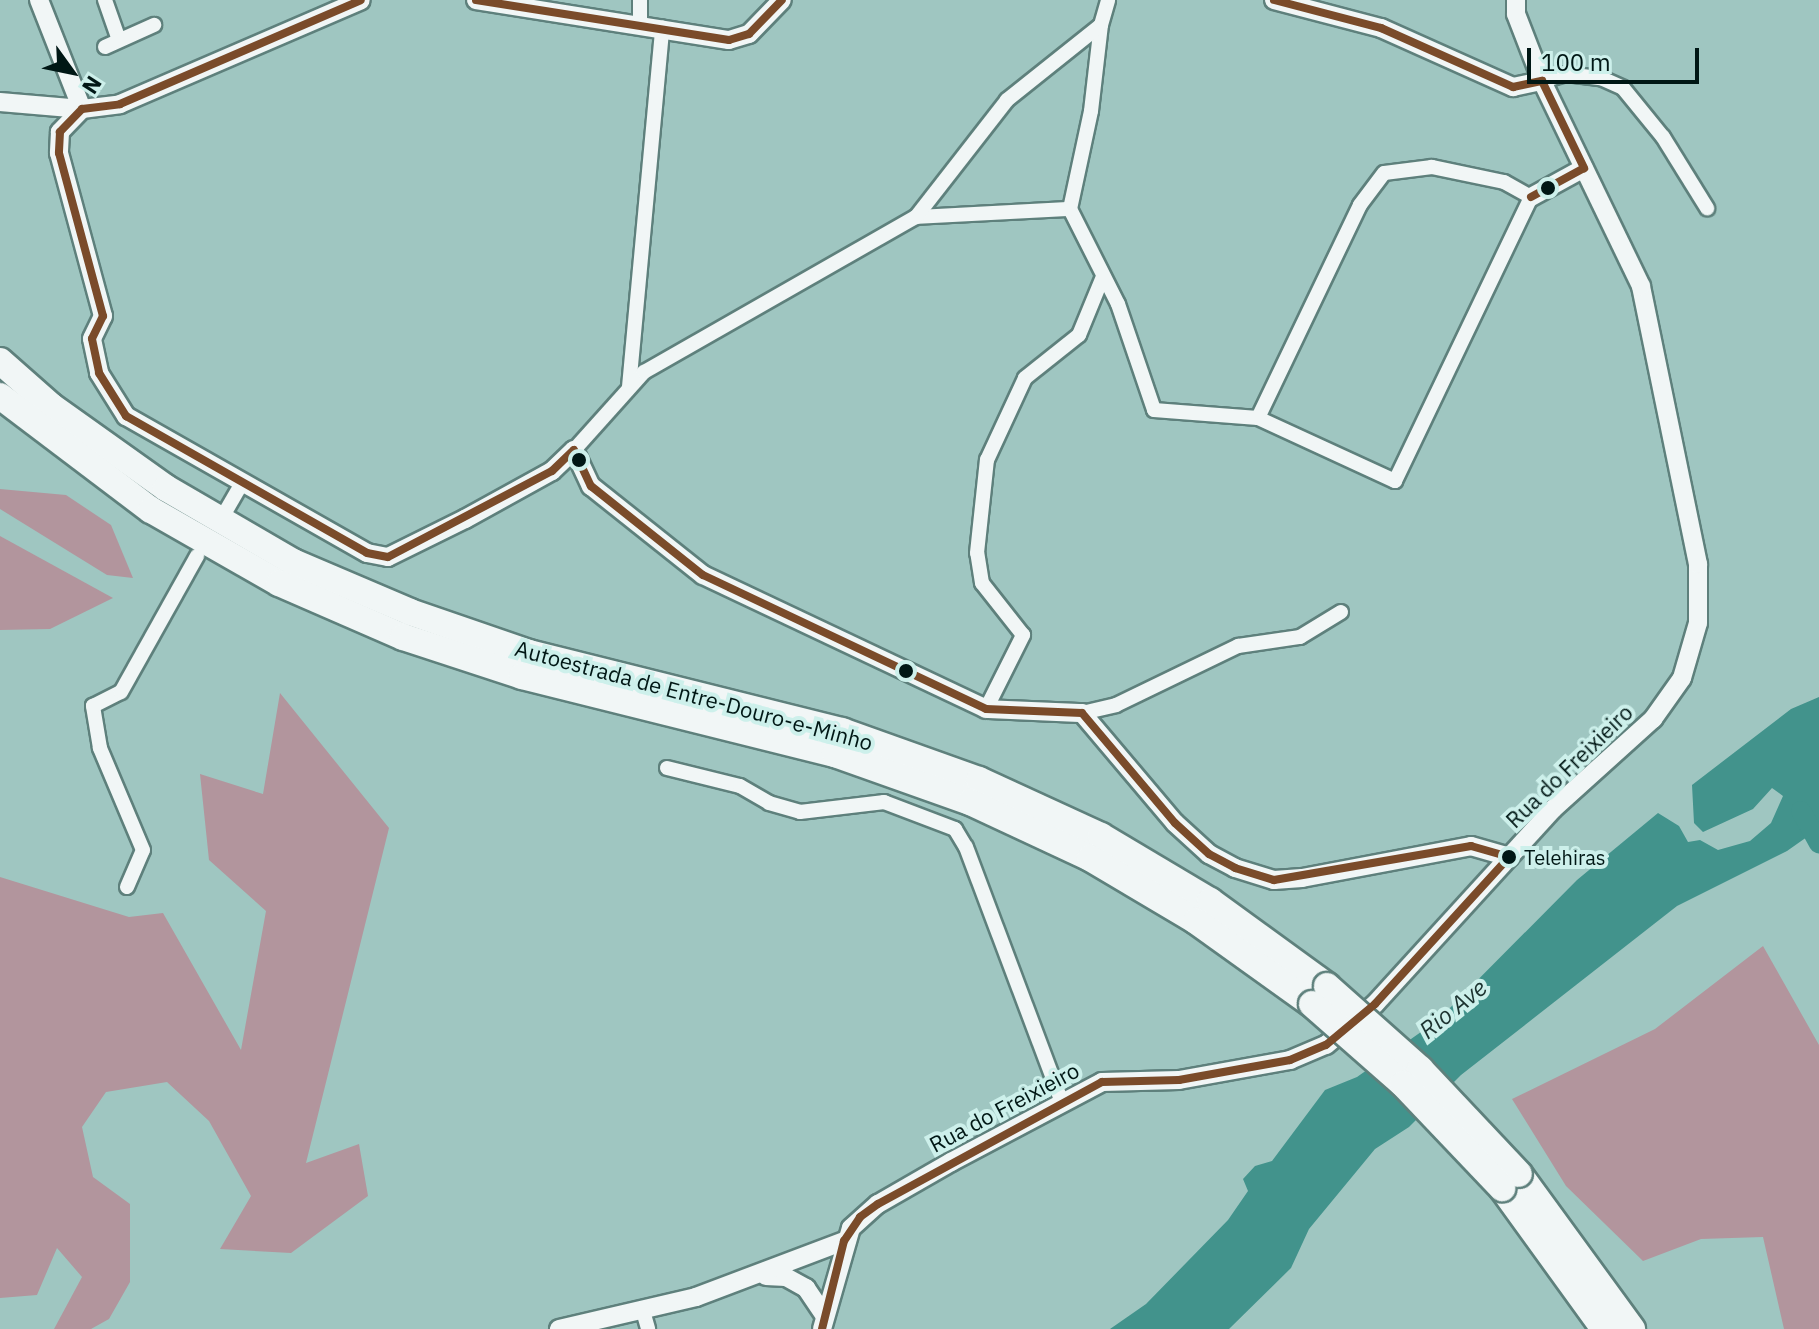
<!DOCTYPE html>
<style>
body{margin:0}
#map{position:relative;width:1819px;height:1329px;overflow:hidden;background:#9fc6c1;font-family:"IBM Plex Sans",sans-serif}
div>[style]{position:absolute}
.forest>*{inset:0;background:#b2959d}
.water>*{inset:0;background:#42938c}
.river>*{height:20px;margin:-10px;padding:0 10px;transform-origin:10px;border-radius:10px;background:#42938c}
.roads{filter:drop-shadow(2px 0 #5e807c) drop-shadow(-2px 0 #5e807c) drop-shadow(0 2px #5e807c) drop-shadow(0 -2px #5e807c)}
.minor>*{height:14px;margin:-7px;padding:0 7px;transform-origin:7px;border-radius:7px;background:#f1f6f6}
.tertiary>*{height:18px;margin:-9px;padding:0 9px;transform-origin:9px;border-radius:9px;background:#f1f6f6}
.motorway>*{height:26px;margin:-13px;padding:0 13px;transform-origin:13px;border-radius:13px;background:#f1f6f6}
.bridges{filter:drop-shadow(2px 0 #5e807c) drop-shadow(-2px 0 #5e807c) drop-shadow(0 2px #5e807c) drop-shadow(0 -2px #5e807c)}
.motorway-bridge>*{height:26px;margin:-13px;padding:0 13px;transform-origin:13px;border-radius:13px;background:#f1f6f6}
.bus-1>*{height:8px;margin:-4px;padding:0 4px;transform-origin:4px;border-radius:4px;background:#7a4b2a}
.dots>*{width:22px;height:22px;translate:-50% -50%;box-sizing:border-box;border:4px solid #cdf0eb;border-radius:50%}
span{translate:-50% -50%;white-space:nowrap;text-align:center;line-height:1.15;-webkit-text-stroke:8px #cdf0eb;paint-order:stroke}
.bus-label{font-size:20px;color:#001715}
.left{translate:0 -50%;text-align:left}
.street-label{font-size:22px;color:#001715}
.water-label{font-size:24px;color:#1d3330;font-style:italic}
.north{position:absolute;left:32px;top:32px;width:80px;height:80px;-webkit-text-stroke:6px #cdf0eb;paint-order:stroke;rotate:123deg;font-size:22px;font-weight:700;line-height:32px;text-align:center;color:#001715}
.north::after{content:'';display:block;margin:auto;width:28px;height:36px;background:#001715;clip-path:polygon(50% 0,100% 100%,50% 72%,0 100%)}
.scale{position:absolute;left:1527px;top:48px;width:172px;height:36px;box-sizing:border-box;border:4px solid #001715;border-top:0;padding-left:10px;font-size:24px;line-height:28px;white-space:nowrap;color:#001715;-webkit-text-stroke:6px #cdf0eb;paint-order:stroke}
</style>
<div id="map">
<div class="forest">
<i style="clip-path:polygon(0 489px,66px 495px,111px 525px,133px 578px,107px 575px,0 509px)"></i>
<i style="clip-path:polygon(0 536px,113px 598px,50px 629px,0 630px)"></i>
<i style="clip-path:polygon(280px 693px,389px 828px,306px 1163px,359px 1144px,368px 1196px,291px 1253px,220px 1249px,251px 1196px,209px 1121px,167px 1082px,106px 1092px,82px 1127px,93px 1177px,130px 1204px,130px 1282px,109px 1319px,91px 1329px,54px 1329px,82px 1277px,57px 1248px,37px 1295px,0 1298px,0 877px,129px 917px,163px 913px,241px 1050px,266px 911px,209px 860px,200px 774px,263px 794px)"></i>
<i style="clip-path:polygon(1763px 946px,1819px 1045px,1819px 1329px,1784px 1329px,1763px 1237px,1701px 1239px,1643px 1261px,1566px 1186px,1512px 1099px,1655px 1029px)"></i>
</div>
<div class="water">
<i style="clip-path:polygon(1819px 697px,1819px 827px,1814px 832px,1787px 851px,1677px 906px,1461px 1075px,1409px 1127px,1375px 1149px,1309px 1229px,1291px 1268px,1229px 1329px,1110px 1329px,1146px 1304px,1228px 1220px,1248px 1191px,1243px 1179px,1255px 1166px,1272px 1161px,1325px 1090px,1357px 1077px,1438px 1020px,1577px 880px,1658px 813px,1679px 826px,1688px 842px,1700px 840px,1718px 850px,1750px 841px,1771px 823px,1783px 796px,1772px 788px,1753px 809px,1703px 832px,1694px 823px,1692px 785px,1791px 709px)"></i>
</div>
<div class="river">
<i style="left:1801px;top:811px;width:37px;rotate:61deg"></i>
</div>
<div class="roads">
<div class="minor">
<i style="left:105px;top:0;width:42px;rotate:70.7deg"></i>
<i style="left:640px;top:26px;width:26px;rotate:-90deg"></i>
<i style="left:105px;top:47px;width:54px;rotate:-24.2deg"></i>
<i style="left:1542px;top:81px;width:25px;rotate:-16deg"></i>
<i style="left:1566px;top:74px;width:35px;rotate:7deg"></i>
<i style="left:1601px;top:78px;width:24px;rotate:24deg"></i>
<i style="left:1623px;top:88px;width:63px;rotate:50.8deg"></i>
<i style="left:1663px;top:137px;width:84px;rotate:58.2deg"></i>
<i style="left:1070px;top:209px;width:106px;rotate:63.2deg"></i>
<i style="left:1118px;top:304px;width:112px;rotate:71.2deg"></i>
<i style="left:1154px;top:410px;width:104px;rotate:4.4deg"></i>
<i style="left:1258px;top:418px;width:151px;rotate:24.7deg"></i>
<i style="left:1395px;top:481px;width:315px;rotate:-64.4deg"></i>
<i style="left:1531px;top:197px;width:31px;rotate:-151deg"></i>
<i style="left:1504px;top:182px;width:74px;rotate:-168.2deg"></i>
<i style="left:1432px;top:167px;width:48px;rotate:172.9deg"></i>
<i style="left:1384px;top:173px;width:40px;rotate:127deg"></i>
<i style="left:1360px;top:205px;width:236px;rotate:115.6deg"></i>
<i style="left:916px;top:217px;width:154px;rotate:-3deg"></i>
<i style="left:1070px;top:209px;width:100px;rotate:-77.9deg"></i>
<i style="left:1091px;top:111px;width:87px;rotate:-83.4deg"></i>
<i style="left:629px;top:387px;width:361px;rotate:-84.7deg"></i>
<i style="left:574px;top:450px;width:105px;rotate:-48.1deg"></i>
<i style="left:644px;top:372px;width:313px;rotate:-29.7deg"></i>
<i style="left:916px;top:217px;width:148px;rotate:-52.1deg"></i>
<i style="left:1007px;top:100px;width:120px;rotate:-38.6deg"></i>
<i style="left:1101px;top:25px;width:26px;rotate:-74deg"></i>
<i style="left:227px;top:509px;width:30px;rotate:-60deg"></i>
<i style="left:986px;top:709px;width:83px;rotate:-63.4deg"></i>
<i style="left:1023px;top:635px;width:66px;rotate:-128.3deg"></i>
<i style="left:982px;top:583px;width:30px;rotate:-99deg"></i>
<i style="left:977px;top:553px;width:94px;rotate:-83.9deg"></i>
<i style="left:987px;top:460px;width:90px;rotate:-65.1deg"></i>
<i style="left:1025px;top:378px;width:69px;rotate:-38.5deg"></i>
<i style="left:1079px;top:335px;width:61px;rotate:-67.7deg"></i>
<i style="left:1082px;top:713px;width:35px;rotate:-13deg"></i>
<i style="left:1116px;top:705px;width:136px;rotate:-25.8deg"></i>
<i style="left:1238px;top:646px;width:63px;rotate:-8.3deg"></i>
<i style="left:1300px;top:637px;width:48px;rotate:-31.4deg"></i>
<i style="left:667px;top:768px;width:75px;rotate:13.9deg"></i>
<i style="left:740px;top:786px;width:34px;rotate:30deg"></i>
<i style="left:769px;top:803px;width:32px;rotate:16deg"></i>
<i style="left:800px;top:812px;width:85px;rotate:-6.8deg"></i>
<i style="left:884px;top:802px;width:76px;rotate:20.8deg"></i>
<i style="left:955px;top:829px;width:21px;rotate:59deg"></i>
<i style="left:966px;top:847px;width:272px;rotate:69.4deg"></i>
<i style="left:127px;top:887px;width:40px;rotate:-66.6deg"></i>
<i style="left:143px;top:850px;width:111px;rotate:-112.9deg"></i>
<i style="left:100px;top:748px;width:43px;rotate:-99.5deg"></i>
<i style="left:93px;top:706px;width:31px;rotate:-27deg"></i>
<i style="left:121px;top:692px;width:156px;rotate:-60.8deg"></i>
<i style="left:643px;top:1311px;width:19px;rotate:74deg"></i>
</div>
<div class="tertiary">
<i style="left:39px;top:0;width:117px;rotate:68.5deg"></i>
<i style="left:476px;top:0;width:256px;rotate:9deg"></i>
<i style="left:729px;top:40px;width:21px;rotate:-17deg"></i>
<i style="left:749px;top:34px;width:47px;rotate:-45.9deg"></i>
<i style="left:1274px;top:0;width:111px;rotate:14.7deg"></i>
<i style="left:1381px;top:28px;width:145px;rotate:24.1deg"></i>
<i style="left:1513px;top:87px;width:30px;rotate:-12deg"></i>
<i style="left:0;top:102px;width:82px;rotate:4.9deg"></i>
<i style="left:82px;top:109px;width:38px;rotate:-7deg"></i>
<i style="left:120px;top:104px;width:262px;rotate:-23.3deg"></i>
<i style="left:82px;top:109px;width:32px;rotate:134deg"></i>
<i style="left:60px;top:132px;width:21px;rotate:93deg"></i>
<i style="left:59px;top:153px;width:169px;rotate:74.9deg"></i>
<i style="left:103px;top:316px;width:25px;rotate:116deg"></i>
<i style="left:92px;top:339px;width:35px;rotate:78deg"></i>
<i style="left:99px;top:373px;width:51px;rotate:57.9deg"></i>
<i style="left:126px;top:416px;width:277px;rotate:29.6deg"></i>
<i style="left:367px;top:553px;width:21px;rotate:11deg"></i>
<i style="left:388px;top:557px;width:86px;rotate:-26.3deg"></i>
<i style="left:465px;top:519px;width:99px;rotate:-28.9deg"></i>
<i style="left:552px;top:471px;width:30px;rotate:-44deg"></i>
<i style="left:574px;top:450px;width:40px;rotate:65deg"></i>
<i style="left:591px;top:486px;width:143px;rotate:38.5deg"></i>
<i style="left:703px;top:575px;width:313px;rotate:25.3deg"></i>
<i style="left:986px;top:709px;width:96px;rotate:2.4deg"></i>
<i style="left:1082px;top:713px;width:144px;rotate:49.8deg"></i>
<i style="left:1175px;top:823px;width:46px;rotate:42.4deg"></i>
<i style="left:1209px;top:854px;width:30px;rotate:28deg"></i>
<i style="left:1235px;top:868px;width:41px;rotate:17.1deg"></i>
<i style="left:1274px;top:880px;width:28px;rotate:-4deg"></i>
<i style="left:1302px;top:878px;width:172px;rotate:-10.7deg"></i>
<i style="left:1471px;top:846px;width:40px;rotate:16deg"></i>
<i style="left:1531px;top:197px;width:60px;rotate:-28.7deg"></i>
<i style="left:766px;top:1276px;width:20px;rotate:3deg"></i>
<i style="left:786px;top:1277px;width:23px;rotate:29deg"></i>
<i style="left:806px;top:1288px;width:34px;rotate:56deg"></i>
<i style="left:559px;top:1329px;width:141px;rotate:-13.1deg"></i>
<i style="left:696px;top:1297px;width:158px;rotate:-20.7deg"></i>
<i style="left:822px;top:1329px;width:105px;rotate:-74deg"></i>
<i style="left:851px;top:1228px;width:36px;rotate:-42deg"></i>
<i style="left:878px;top:1204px;width:84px;rotate:-29.9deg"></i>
<i style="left:951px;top:1162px;width:171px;rotate:-27.9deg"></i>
<i style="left:1102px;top:1082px;width:77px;rotate:-1.5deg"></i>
<i style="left:1179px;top:1080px;width:113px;rotate:-10.2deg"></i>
<i style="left:1290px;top:1060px;width:39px;rotate:-23deg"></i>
<i style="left:1326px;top:1045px;width:64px;rotate:-39.9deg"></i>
<i style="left:1375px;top:1004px;width:264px;rotate:-47.6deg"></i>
<i style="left:1553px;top:809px;width:135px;rotate:-42deg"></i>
<i style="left:1653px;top:719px;width:50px;rotate:-54.7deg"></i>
<i style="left:1682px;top:678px;width:57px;rotate:-73.8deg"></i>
<i style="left:1698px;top:623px;width:59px;rotate:-90deg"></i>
<i style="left:1698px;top:564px;width:284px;rotate:-101.6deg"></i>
<i style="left:1641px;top:286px;width:228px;rotate:-115.8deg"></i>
<i style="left:1542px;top:81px;width:72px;rotate:-111.2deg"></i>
<i style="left:1516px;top:14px;width:14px;rotate:-90deg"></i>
</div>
<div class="motorway">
<i style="left:0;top:361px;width:68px;rotate:41.4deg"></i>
<i style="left:51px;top:406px;width:141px;rotate:35.5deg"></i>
<i style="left:166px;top:488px;width:147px;rotate:30.2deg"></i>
<i style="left:293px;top:562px;width:127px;rotate:23.1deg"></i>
<i style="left:410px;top:612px;width:126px;rotate:19deg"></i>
<i style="left:529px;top:653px;width:323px;rotate:14deg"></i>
<i style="left:842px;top:731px;width:145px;rotate:19.7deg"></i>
<i style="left:979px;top:780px;width:134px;rotate:24.7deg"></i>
<i style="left:1101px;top:836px;width:127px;rotate:30.8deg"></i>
<i style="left:1210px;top:901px;width:145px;rotate:36deg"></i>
<i style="left:0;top:396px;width:189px;rotate:37.1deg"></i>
<i style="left:151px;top:510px;width:147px;rotate:29.7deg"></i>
<i style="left:279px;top:583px;width:135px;rotate:23.5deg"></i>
<i style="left:403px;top:637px;width:125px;rotate:18.1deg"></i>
<i style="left:522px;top:676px;width:323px;rotate:14deg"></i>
<i style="left:835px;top:754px;width:143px;rotate:19.6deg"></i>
<i style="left:970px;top:802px;width:132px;rotate:25deg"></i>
<i style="left:1090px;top:858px;width:123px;rotate:30.7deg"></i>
<i style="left:1196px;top:921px;width:143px;rotate:35.6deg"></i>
<i style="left:1519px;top:1174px;width:192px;rotate:53.9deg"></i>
<i style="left:1502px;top:1188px;width:174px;rotate:54.1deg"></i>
</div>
</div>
<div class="bridges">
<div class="motorway-bridge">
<i style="left:1327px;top:986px;width:125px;rotate:41.7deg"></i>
<i style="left:1420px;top:1069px;width:144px;rotate:46.7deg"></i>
<i style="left:1312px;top:1004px;width:121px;rotate:41.3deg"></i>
<i style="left:1403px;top:1084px;width:144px;rotate:46.4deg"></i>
</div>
</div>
<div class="bus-1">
<i style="left:476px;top:0;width:256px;rotate:9deg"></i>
<i style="left:729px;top:40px;width:21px;rotate:-17deg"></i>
<i style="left:749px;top:34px;width:47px;rotate:-45.9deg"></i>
<i style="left:1274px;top:0;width:111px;rotate:14.7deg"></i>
<i style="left:1381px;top:28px;width:145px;rotate:24.1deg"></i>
<i style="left:1513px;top:87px;width:30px;rotate:-12deg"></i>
<i style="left:1542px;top:81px;width:97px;rotate:64.2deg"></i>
<i style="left:82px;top:109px;width:32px;rotate:134deg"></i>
<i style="left:60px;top:132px;width:21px;rotate:93deg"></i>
<i style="left:59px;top:153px;width:169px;rotate:74.9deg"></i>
<i style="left:103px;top:316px;width:25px;rotate:116deg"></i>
<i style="left:92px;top:339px;width:35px;rotate:78deg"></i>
<i style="left:99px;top:373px;width:51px;rotate:57.9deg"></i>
<i style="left:126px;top:416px;width:277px;rotate:29.6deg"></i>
<i style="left:367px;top:553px;width:21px;rotate:11deg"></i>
<i style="left:388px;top:557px;width:185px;rotate:-27.7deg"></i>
<i style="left:552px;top:471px;width:30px;rotate:-44deg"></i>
<i style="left:82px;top:109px;width:38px;rotate:-7deg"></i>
<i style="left:120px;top:104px;width:262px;rotate:-23.3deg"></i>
<i style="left:1531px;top:197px;width:60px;rotate:-28.7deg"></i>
<i style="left:574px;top:450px;width:40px;rotate:65deg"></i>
<i style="left:591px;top:486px;width:143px;rotate:38.5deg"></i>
<i style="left:703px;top:575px;width:313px;rotate:25.3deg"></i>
<i style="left:986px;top:709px;width:96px;rotate:2.4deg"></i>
<i style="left:1082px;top:713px;width:144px;rotate:49.8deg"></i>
<i style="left:1175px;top:823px;width:46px;rotate:42.4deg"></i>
<i style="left:1209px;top:854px;width:30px;rotate:28deg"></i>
<i style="left:1235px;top:868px;width:41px;rotate:17.1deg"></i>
<i style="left:1274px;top:880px;width:200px;rotate:-9.8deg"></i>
<i style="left:1471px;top:846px;width:40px;rotate:16deg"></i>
<i style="left:822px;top:1329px;width:91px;rotate:-76deg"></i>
<i style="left:844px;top:1241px;width:29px;rotate:-56deg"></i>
<i style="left:860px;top:1217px;width:22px;rotate:-36deg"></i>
<i style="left:878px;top:1204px;width:255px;rotate:-28.6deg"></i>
<i style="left:1102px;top:1082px;width:77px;rotate:-1.5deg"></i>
<i style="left:1179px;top:1080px;width:113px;rotate:-10.2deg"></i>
<i style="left:1290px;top:1060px;width:39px;rotate:-23deg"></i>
<i style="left:1326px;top:1045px;width:64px;rotate:-39.9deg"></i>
<i style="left:1375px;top:1004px;width:199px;rotate:-47.6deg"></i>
</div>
<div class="dots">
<i style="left:1548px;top:188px;background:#001715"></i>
<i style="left:579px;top:460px;background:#001715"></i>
<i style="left:906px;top:671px;background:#001715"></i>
<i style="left:1509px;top:857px;background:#001715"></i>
</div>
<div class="bus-label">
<span class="left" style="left:1524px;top:857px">Telehiras</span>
</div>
<div class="street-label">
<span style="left:694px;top:695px;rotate:15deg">Autoestrada de Entre-Douro-e-Minho</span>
<span style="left:1569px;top:766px;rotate:-44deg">Rua do Freixieiro</span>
<span style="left:1004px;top:1107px;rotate:-28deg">Rua do Freixieiro</span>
</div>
<div class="water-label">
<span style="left:1453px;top:1009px;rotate:-39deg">Rio Ave</span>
</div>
<div class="north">N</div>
<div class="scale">100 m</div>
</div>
